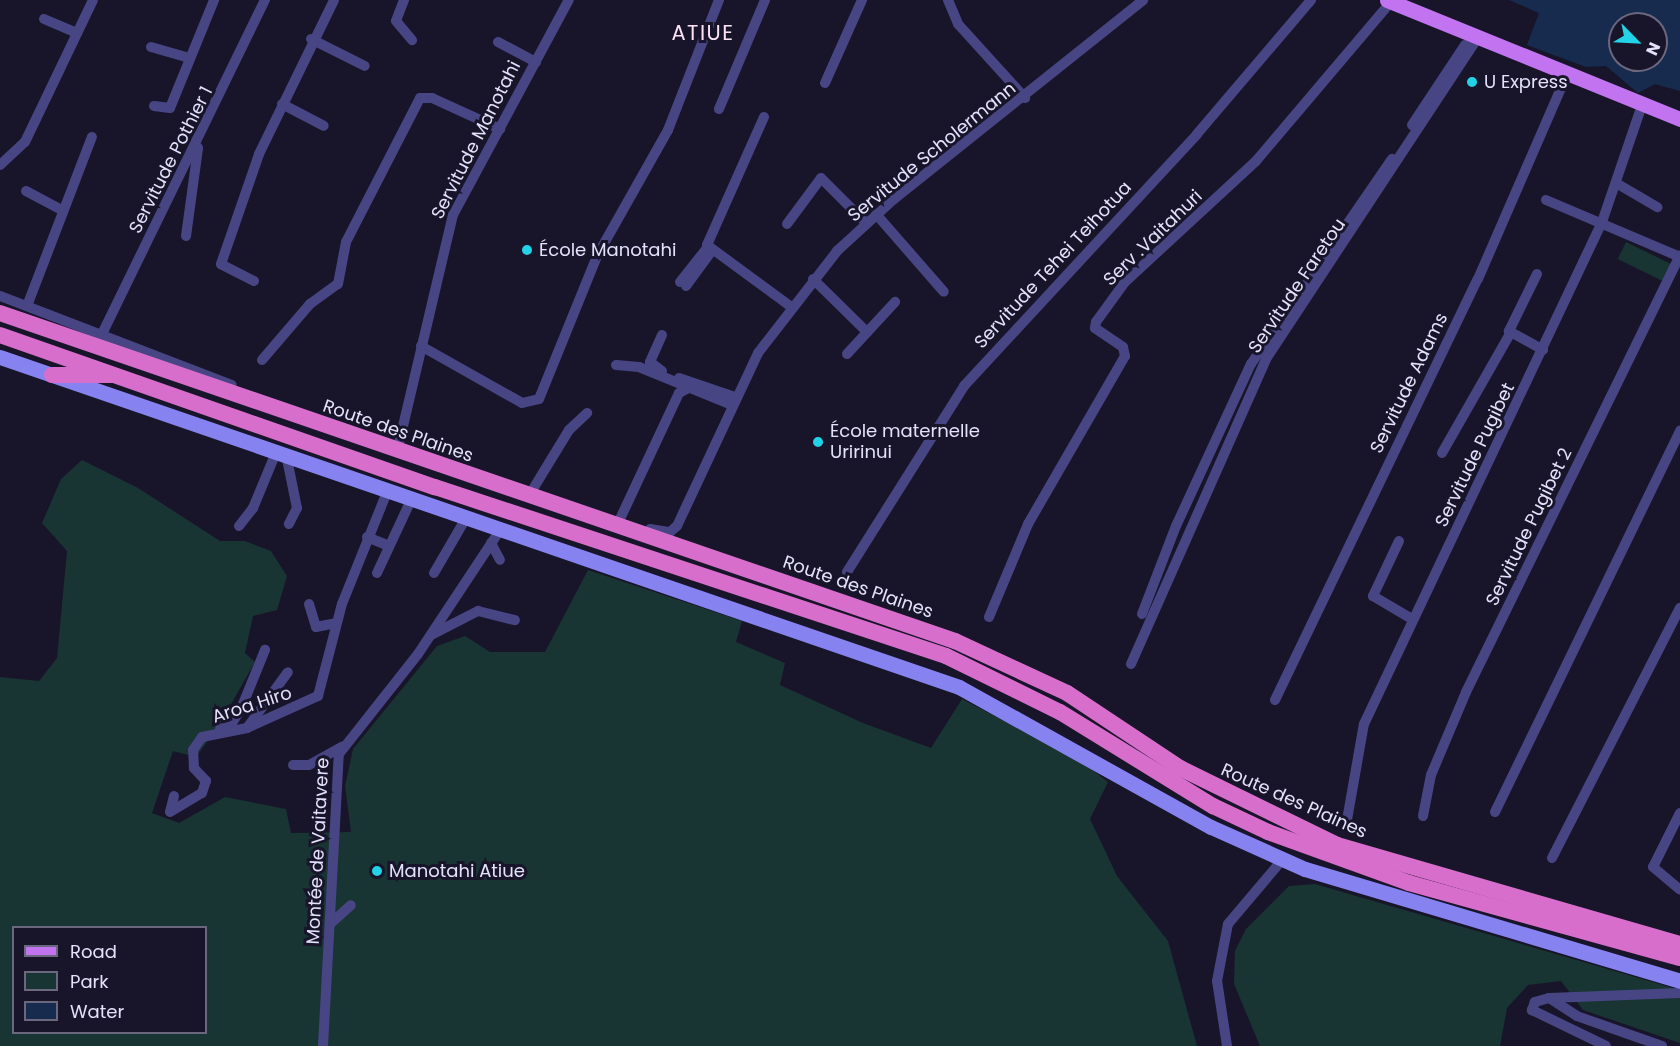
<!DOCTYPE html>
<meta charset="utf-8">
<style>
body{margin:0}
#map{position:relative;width:1680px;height:1046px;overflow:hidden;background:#18152a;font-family:Poppins,sans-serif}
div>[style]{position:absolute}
.green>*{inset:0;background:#183433;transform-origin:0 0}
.water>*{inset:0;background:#162b4d}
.minor>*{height:10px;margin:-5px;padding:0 5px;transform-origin:5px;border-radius:5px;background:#484584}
.secondary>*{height:15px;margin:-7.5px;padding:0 7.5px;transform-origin:7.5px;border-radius:7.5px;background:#8683f1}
.primary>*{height:15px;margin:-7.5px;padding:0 7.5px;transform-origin:7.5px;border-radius:7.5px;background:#c274f0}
.trunk>*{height:16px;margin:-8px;padding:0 8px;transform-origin:8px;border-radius:8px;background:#d86ecc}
.dots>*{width:16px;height:16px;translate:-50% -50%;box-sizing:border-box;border:3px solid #18152a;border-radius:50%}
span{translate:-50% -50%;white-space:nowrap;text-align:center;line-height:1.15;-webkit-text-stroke:6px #18152a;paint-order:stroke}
.poi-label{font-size:18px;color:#e4e1fc}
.left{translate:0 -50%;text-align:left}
.street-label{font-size:18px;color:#e4e1fc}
.quarter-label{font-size:21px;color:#fce3f3;letter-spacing:1.5px}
.legend{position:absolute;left:12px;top:926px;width:195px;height:108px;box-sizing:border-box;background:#18152a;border:2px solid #6a677e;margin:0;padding:8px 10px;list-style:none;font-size:18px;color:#e4e1fc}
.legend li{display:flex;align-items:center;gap:12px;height:30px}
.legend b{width:30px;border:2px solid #6a677e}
.north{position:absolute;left:1608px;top:12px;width:60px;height:60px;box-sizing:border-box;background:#18152a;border:2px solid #6a677e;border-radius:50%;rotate:114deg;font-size:16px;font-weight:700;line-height:24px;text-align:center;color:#e4e1fc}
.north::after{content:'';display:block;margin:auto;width:21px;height:27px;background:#22d2e7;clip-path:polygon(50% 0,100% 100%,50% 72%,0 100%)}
</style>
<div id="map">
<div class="green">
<i style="left:1626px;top:242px;width:50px;height:19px;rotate:26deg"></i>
<i style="clip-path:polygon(evenodd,82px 460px,138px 488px,220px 541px,245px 541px,271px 551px,287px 576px,277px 610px,253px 616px,245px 653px,255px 662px,218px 727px,196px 757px,173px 751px,152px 813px,179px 823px,225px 797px,286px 809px,291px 833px,351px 832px,345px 786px,353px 749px,437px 646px,465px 636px,490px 652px,545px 652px,588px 570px,742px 621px,736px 642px,785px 663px,780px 685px,863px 723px,931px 748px,962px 699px,1081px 761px,1108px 782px,1090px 819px,1117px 876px,1168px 941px,1197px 1046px,0 1046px,0 677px,39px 681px,57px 658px,67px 551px,42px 523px,61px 479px,82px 460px,14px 928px,206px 928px,206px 1032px,14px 1032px,14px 928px)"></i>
<i style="clip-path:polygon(1315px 884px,1680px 990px,1680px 1043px,1583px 1010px,1561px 981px,1528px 985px,1507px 1008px,1500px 1046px,1260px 1046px,1234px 984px,1235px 951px,1246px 929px,1289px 886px)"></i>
</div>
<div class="water">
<i style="clip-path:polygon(evenodd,1509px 0,1680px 0,1680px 91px,1655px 84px,1638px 93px,1606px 66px,1586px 67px,1527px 45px,1539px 13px,1509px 0,1620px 24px,1656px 24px,1656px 60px,1620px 60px,1620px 24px)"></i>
</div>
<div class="minor">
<i style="left:404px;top:0;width:22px;rotate:111deg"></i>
<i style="left:396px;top:21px;width:25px;rotate:50deg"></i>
<i style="left:948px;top:0;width:26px;rotate:67deg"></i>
<i style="left:958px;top:24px;width:100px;rotate:47.8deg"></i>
<i style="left:44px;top:19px;width:36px;rotate:23deg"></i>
<i style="left:311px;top:39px;width:60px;rotate:26.6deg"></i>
<i style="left:498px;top:42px;width:43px;rotate:27.8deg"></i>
<i style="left:151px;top:47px;width:40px;rotate:16deg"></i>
<i style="left:825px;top:83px;width:91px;rotate:-66deg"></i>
<i style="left:282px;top:104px;width:47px;rotate:27.6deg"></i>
<i style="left:154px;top:106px;width:16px;rotate:7deg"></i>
<i style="left:170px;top:108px;width:117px;rotate:-67.8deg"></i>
<i style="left:719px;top:109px;width:118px;rotate:-67.1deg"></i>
<i style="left:764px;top:117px;width:140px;rotate:114deg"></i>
<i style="left:707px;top:245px;width:103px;rotate:36.3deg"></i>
<i style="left:1412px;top:125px;width:96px;rotate:-56.5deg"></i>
<i style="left:0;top:165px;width:34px;rotate:-43deg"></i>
<i style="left:25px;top:142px;width:157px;rotate:-64.4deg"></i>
<i style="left:1616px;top:183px;width:48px;rotate:30.3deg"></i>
<i style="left:26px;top:191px;width:38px;rotate:28deg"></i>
<i style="left:1546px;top:200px;width:146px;rotate:23deg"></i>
<i style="left:876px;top:214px;width:103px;rotate:48.9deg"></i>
<i style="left:787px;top:224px;width:57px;rotate:-53.5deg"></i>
<i style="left:821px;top:178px;width:64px;rotate:45deg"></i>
<i style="left:186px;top:236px;width:89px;rotate:-82.2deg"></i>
<i style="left:1537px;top:274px;width:64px;rotate:116.2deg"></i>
<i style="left:1509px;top:331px;width:39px;rotate:29deg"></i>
<i style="left:813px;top:279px;width:76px;rotate:44.5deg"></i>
<i style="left:254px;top:281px;width:37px;rotate:-153deg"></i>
<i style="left:221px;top:264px;width:116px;rotate:-70.9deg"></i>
<i style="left:259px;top:154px;width:171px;rotate:-64deg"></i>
<i style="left:680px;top:282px;width:43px;rotate:-51.5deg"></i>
<i style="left:686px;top:286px;width:42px;rotate:-53.7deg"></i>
<i style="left:0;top:296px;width:248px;rotate:21deg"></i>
<i style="left:27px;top:306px;width:181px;rotate:-69deg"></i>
<i style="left:102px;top:334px;width:372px;rotate:-64deg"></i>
<i style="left:662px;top:335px;width:30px;rotate:114deg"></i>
<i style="left:650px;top:362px;width:15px;rotate:37deg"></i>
<i style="left:421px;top:346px;width:116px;rotate:29.4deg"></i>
<i style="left:522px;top:403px;width:17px;rotate:-13deg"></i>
<i style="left:539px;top:399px;width:154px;rotate:-67.9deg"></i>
<i style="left:597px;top:256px;width:145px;rotate:-60.6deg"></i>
<i style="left:668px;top:130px;width:140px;rotate:-68.6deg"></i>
<i style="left:847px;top:354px;width:71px;rotate:-47.3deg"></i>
<i style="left:262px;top:360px;width:74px;rotate:-49.4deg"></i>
<i style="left:310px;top:304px;width:34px;rotate:-36deg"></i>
<i style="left:338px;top:284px;width:43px;rotate:-79.2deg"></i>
<i style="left:346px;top:242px;width:162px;rotate:-62.8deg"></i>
<i style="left:420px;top:98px;width:12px"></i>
<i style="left:432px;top:98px;width:75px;rotate:24.5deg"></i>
<i style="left:616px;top:365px;width:23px;rotate:5deg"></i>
<i style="left:639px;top:367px;width:100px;rotate:22.2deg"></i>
<i style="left:679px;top:378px;width:59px;rotate:18.7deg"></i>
<i style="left:399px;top:443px;width:234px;rotate:-76.7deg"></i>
<i style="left:453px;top:215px;width:244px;rotate:-61.7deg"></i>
<i style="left:1442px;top:453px;width:137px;rotate:-60.3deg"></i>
<i style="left:287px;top:459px;width:50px;rotate:78.5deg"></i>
<i style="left:297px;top:508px;width:18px;rotate:117deg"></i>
<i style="left:533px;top:489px;width:69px;rotate:-58.6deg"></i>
<i style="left:569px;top:430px;width:25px;rotate:-43deg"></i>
<i style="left:620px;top:519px;width:139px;rotate:-64.9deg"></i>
<i style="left:679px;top:393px;width:9px;rotate:-27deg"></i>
<i style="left:239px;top:526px;width:23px;rotate:-52deg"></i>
<i style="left:253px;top:508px;width:57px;rotate:-67.5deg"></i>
<i style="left:650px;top:529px;width:20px;rotate:9deg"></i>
<i style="left:670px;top:532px;width:9px;rotate:-41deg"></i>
<i style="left:677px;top:526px;width:191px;rotate:-64.9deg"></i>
<i style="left:758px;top:353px;width:129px;rotate:-52.2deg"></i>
<i style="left:837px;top:251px;width:77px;rotate:-42.4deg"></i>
<i style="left:894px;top:199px;width:319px;rotate:-38.6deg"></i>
<i style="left:367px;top:537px;width:24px;rotate:22deg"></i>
<i style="left:1399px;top:541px;width:61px;rotate:115.3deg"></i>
<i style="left:1373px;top:596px;width:45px;rotate:30.5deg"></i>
<i style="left:491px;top:543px;width:19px;rotate:62deg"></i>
<i style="left:847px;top:572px;width:220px;rotate:-57.8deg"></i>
<i style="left:964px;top:386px;width:343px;rotate:-47.2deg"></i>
<i style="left:1197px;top:134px;width:176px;rotate:-49.6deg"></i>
<i style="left:377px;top:573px;width:81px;rotate:-65deg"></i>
<i style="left:434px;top:573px;width:64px;rotate:-59.8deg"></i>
<i style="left:309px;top:604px;width:24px;rotate:73deg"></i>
<i style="left:316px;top:627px;width:20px;rotate:-11deg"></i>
<i style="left:1142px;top:614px;width:94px;rotate:-68.9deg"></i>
<i style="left:1176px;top:526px;width:179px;rotate:-65.2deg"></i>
<i style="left:1251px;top:364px;width:249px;rotate:-55.5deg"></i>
<i style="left:989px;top:617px;width:101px;rotate:-67.2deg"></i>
<i style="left:1028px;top:524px;width:194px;rotate:-60deg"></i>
<i style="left:1125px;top:356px;width:9px;rotate:-103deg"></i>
<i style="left:1123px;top:347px;width:34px;rotate:-146deg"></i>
<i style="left:1095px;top:328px;width:6px;rotate:-81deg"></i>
<i style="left:1096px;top:322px;width:49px;rotate:-54.1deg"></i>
<i style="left:1125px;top:282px;width:178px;rotate:-42.7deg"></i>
<i style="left:1256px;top:161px;width:209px;rotate:-49.7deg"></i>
<i style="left:431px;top:635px;width:53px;rotate:-27.1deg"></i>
<i style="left:478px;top:611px;width:38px;rotate:14deg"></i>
<i style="left:1131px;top:664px;width:334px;rotate:-66.1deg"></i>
<i style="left:1266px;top:359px;width:382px;rotate:-56.6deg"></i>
<i style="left:1275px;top:700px;width:467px;rotate:-64.3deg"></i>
<i style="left:1478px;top:279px;width:220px;rotate:-66.5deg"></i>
<i style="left:247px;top:728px;width:69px;rotate:-53.8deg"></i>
<i style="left:220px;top:729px;width:10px;rotate:-17deg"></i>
<i style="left:230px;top:726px;width:20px;rotate:-57deg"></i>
<i style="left:241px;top:709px;width:64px;rotate:-67.9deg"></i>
<i style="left:293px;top:765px;width:16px"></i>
<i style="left:309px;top:765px;width:38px;rotate:-29deg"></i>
<i style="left:174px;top:796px;width:16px;rotate:104deg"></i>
<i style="left:170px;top:812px;width:37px;rotate:-31deg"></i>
<i style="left:202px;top:793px;width:13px;rotate:-72deg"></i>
<i style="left:206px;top:781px;width:18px;rotate:-133deg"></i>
<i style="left:194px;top:768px;width:18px;rotate:-93deg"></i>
<i style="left:193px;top:750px;width:16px;rotate:-55deg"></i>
<i style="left:202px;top:737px;width:46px;rotate:-11.3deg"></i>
<i style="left:247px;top:728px;width:78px;rotate:-24.3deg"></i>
<i style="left:318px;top:696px;width:95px;rotate:-75.4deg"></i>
<i style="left:342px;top:604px;width:121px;rotate:-68.1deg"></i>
<i style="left:1495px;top:812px;width:424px;rotate:-64.1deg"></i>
<i style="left:1680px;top:813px;width:60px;rotate:116.6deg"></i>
<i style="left:1653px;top:867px;width:35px;rotate:40deg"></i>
<i style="left:1423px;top:816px;width:42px;rotate:-79deg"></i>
<i style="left:1431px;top:775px;width:90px;rotate:-67.1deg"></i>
<i style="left:1466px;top:692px;width:486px;rotate:-63.9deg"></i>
<i style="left:1347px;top:820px;width:97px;rotate:-80deg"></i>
<i style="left:1364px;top:724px;width:556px;rotate:-64.63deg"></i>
<i style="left:1602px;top:222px;width:124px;rotate:-71.1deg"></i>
<i style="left:1552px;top:858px;width:281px;rotate:-62.9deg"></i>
<i style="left:330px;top:924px;width:28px;rotate:-42deg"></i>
<i style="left:1549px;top:998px;width:15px;rotate:164deg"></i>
<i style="left:1535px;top:1002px;width:9px;rotate:111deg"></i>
<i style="left:1532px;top:1010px;width:82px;rotate:25.9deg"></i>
<i style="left:323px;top:1046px;width:292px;rotate:-86.9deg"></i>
<i style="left:339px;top:754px;width:127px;rotate:-51.7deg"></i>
<i style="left:418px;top:654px;width:149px;rotate:-56.5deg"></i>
<i style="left:1227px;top:1046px;width:66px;rotate:-98.7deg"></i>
<i style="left:1217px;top:981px;width:58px;rotate:-79.1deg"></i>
<i style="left:1228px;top:924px;width:84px;rotate:-49.8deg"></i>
<i style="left:1662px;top:1046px;width:90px;rotate:-160.6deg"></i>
<i style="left:1577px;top:1016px;width:33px;rotate:-147deg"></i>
<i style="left:1549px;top:998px;width:131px;rotate:-2.2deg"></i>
</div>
<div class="secondary">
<i style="left:0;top:357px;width:1014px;rotate:18.99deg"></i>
<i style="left:959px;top:687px;width:288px;rotate:29.1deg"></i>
<i style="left:1211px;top:827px;width:103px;rotate:24.1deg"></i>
<i style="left:1305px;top:869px;width:391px;rotate:16.6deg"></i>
</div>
<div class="primary">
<i style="left:1387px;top:0;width:316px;rotate:22.1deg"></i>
</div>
<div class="trunk">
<i style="left:0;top:313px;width:1010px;rotate:18.96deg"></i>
<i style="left:955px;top:641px;width:123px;rotate:24.9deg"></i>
<i style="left:1067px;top:693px;width:136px;rotate:33.6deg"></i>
<i style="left:1180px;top:768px;width:175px;rotate:26.1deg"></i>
<i style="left:1337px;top:845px;width:357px;rotate:16.1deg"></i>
<i style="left:0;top:335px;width:461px;rotate:19.3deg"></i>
<i style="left:435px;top:487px;width:538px;rotate:18.3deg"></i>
<i style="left:946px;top:656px;width:127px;rotate:26.2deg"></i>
<i style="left:1060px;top:712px;width:180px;rotate:31.6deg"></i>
<i style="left:1213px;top:806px;width:61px;rotate:25.3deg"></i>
<i style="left:1268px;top:832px;width:150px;rotate:19.9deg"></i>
<i style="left:1409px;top:883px;width:281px;rotate:15.5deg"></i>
<i style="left:52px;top:375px;width:59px"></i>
</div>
<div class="dots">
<i style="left:1472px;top:82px;background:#22d2e7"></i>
<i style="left:527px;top:250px;background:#22d2e7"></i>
<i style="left:818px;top:442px;background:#22d2e7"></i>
<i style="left:377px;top:871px;background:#22d2e7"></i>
</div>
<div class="poi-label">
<span class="left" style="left:1484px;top:82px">U Express</span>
<span class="left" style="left:539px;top:250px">École Manotahi</span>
<span class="left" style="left:830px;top:442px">École maternelle<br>Uririnui</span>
<span class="left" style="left:389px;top:871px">Manotahi Atiue</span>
</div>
<div class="street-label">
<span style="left:476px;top:140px;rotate:-63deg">Servitude Manotahi</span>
<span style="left:932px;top:152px;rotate:-39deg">Servitude Scholermann</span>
<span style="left:171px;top:160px;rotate:-63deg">Servitude Pothier 1</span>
<span style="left:1153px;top:238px;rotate:-44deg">Serv .Vaitahuri</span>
<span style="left:1053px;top:265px;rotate:-47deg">Servitude Tehei Teihotua</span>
<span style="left:1297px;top:286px;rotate:-56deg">Servitude Faretou</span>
<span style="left:1409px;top:383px;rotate:-64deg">Servitude Adams</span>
<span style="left:398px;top:431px;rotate:19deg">Route des Plaines</span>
<span style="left:1475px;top:455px;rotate:-64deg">Servitude Pugibet</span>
<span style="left:1529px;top:527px;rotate:-64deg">Servitude Pugibet 2</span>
<span style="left:858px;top:587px;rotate:19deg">Route des Plaines</span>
<span style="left:252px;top:705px;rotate:-18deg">Aroa Hiro</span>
<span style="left:1294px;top:801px;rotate:24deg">Route des Plaines</span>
<span style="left:318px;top:851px;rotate:-87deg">Montée de Vaitavere</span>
</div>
<div class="quarter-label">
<span style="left:703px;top:33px">ATIUE</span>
</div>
<ul class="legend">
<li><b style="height:8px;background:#c274f0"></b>Road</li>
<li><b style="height:16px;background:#183433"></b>Park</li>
<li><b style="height:16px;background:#162b4d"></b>Water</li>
</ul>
<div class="north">N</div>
</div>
